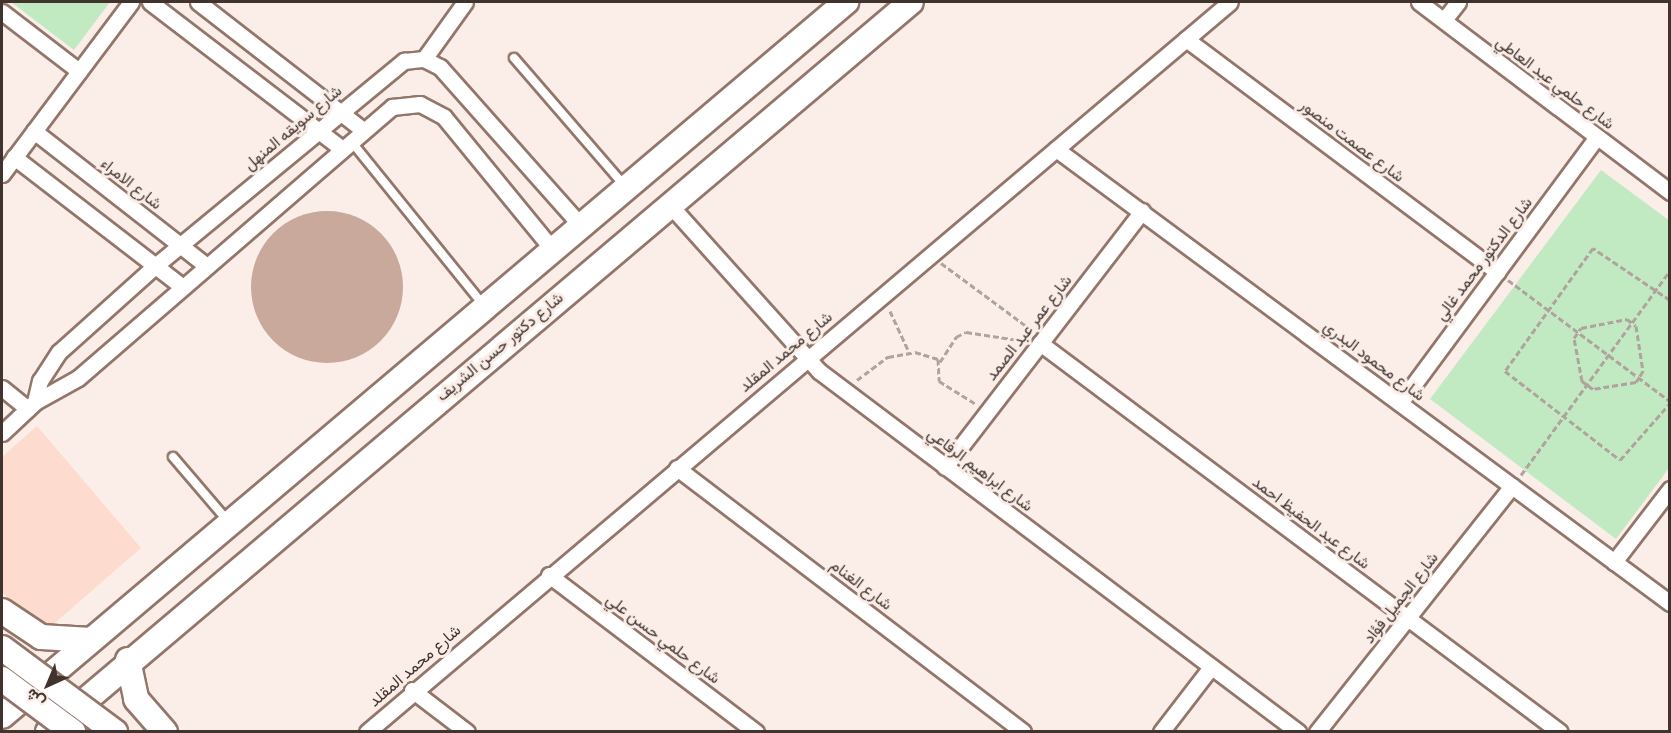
<!DOCTYPE html>
<meta charset="utf-8">
<style>
body{margin:0}
#map{position:relative;width:1671px;height:733px;overflow:hidden;background:#fbede8;font-family:Signika,Vazirmatn,sans-serif}
div>[style]{position:absolute}
.built>*{inset:0;background:#fddccf}
.green>*{inset:0;background:#c1eac2}
.building>*{inset:0;background:#c8a99b}
.round{border-radius:50%}
.path>*{height:3px;margin-top:-1.5px;transform-origin:0;background:repeating-linear-gradient(90deg,#b0a39e 0 6px,transparent 0 9px)}
.roads{filter:drop-shadow(2px 0 #93766a) drop-shadow(-2px 0 #93766a) drop-shadow(0 2px #93766a) drop-shadow(0 -2px #93766a)}
.lane>*{height:8px;margin:-4px;padding:0 4px;transform-origin:4px;border-radius:4px;background:#fff}
.street>*{height:15px;margin:-7.5px;padding:0 7.5px;transform-origin:7.5px;border-radius:7.5px;background:#fff}
.primary>*{height:24px;margin:-12px;padding:0 12px;transform-origin:12px;border-radius:12px;background:#fff}
.bridges{filter:drop-shadow(2px 0 #93766a) drop-shadow(-2px 0 #93766a) drop-shadow(0 2px #93766a) drop-shadow(0 -2px #93766a)}
.primary-bridge>*{height:24px;margin:-12px;padding:0 12px;transform-origin:12px;border-radius:12px;background:#fff}
span{translate:-50% -50%;white-space:nowrap;text-align:center;line-height:1.15;-webkit-text-stroke:6px #fbede8;paint-order:stroke}
.street-label{font-size:16px;color:#41342f}
.frame{position:absolute;inset:0;border:3px solid #41342f;pointer-events:none}
.north{position:absolute;left:18px;top:655px;width:60px;height:60px;-webkit-text-stroke:4px #fbede8;paint-order:stroke;rotate:224deg;font-size:16px;font-weight:700;line-height:24px;text-align:center;color:#41342f}
.north::after{content:'';display:block;margin:auto;width:21px;height:27px;background:#41342f;clip-path:polygon(50% 0,100% 100%,50% 72%,0 100%)}
</style>
<div id="map">
<div class="built">
<i style="clip-path:polygon(37px 426px,141px 548px,48px 629px,2px 593px,2px 457px)"></i>
</div>
<div class="green">
<i style="clip-path:polygon(11px 2px,110px 2px,74px 50px)"></i>
<i style="clip-path:polygon(1601px 170px,1670px 221px,1669px 468px,1616px 539px,1430px 399px)"></i>
</div>
<div class="building">
<i class="round" style="left:251px;top:211px;width:152px;height:152px"></i>
</div>
<div class="path">
<i style="left:941px;top:263px;width:114px;rotate:36.5deg"></i>
<i style="left:1508px;top:280px;width:202px;rotate:36.8deg"></i>
<i style="left:1670px;top:300px;width:93px;rotate:-146deg"></i>
<i style="left:1593px;top:248px;width:151px;rotate:125.6deg"></i>
<i style="left:1505px;top:371px;width:145px;rotate:37.7deg"></i>
<i style="left:1620px;top:460px;width:76px;rotate:-48.7deg"></i>
<i style="left:890px;top:311px;width:45px;rotate:65.1deg"></i>
<i style="left:1627px;top:319px;width:11px;rotate:38deg"></i>
<i style="left:1636px;top:326px;width:46px;rotate:81.2deg"></i>
<i style="left:1643px;top:371px;width:13px;rotate:122deg"></i>
<i style="left:1636px;top:382px;width:44px;rotate:170.8deg"></i>
<i style="left:1593px;top:389px;width:14px;rotate:-144deg"></i>
<i style="left:1582px;top:381px;width:44px;rotate:-100.5deg"></i>
<i style="left:1574px;top:338px;width:12px;rotate:-55deg"></i>
<i style="left:1581px;top:328px;width:47px;rotate:-11.1deg"></i>
<i style="left:940px;top:362px;width:30px;rotate:-57deg"></i>
<i style="left:956px;top:337px;width:11px;rotate:-27deg"></i>
<i style="left:966px;top:332px;width:59px;rotate:8.8deg"></i>
<i style="left:857px;top:380px;width:39px;rotate:-37deg"></i>
<i style="left:888px;top:357px;width:27px;rotate:-10deg"></i>
<i style="left:915px;top:352px;width:24px;rotate:17deg"></i>
<i style="left:938px;top:359px;width:22px;rotate:87deg"></i>
<i style="left:939px;top:381px;width:44px;rotate:31.9deg"></i>
<i style="left:1521px;top:475px;width:253px;rotate:-53.9deg"></i>
</div>
<div class="roads">
<div class="lane">
<i style="left:514px;top:58px;width:169px;rotate:49.1deg"></i>
<i style="left:351px;top:141px;width:212px;rotate:51.1deg"></i>
<i style="left:173px;top:457px;width:83px;rotate:49.4deg"></i>
</div>
<div class="street">
<i style="left:150px;top:2px;width:242px;rotate:37.4deg"></i>
<i style="left:198px;top:2px;width:209px;rotate:37.8deg"></i>
<i style="left:1419px;top:2px;width:315px;rotate:37.1deg"></i>
<i style="left:2px;top:12px;width:97px;rotate:37.5deg"></i>
<i style="left:1444px;top:20px;width:23px;rotate:-52deg"></i>
<i style="left:1186px;top:39px;width:389px;rotate:36.8deg"></i>
<i style="left:424px;top:59px;width:70px;rotate:-54.3deg"></i>
<i style="left:34px;top:131px;width:219px;rotate:38deg"></i>
<i style="left:1056px;top:149px;width:764px;rotate:36.48deg"></i>
<i style="left:14px;top:157px;width:213px;rotate:37.6deg"></i>
<i style="left:2px;top:174px;width:215px;rotate:-53.1deg"></i>
<i style="left:670px;top:205px;width:223px;rotate:48.1deg"></i>
<i style="left:819px;top:371px;width:600px;rotate:37deg"></i>
<i style="left:1040px;top:343px;width:649px;rotate:36.8deg"></i>
<i style="left:2px;top:388px;width:33px;rotate:39deg"></i>
<i style="left:35px;top:402px;width:22px;rotate:-77deg"></i>
<i style="left:40px;top:381px;width:35px;rotate:-57deg"></i>
<i style="left:59px;top:352px;width:129px;rotate:-41.9deg"></i>
<i style="left:155px;top:266px;width:323px;rotate:-39.5deg"></i>
<i style="left:404px;top:61px;width:20px;rotate:-6deg"></i>
<i style="left:424px;top:59px;width:18px;rotate:27deg"></i>
<i style="left:440px;top:67px;width:213px;rotate:48.4deg"></i>
<i style="left:1400px;top:403px;width:331px;rotate:-53.5deg"></i>
<i style="left:2px;top:433px;width:45px;rotate:-43.2deg"></i>
<i style="left:35px;top:402px;width:49px;rotate:-29.2deg"></i>
<i style="left:78px;top:378px;width:415px;rotate:-40.8deg"></i>
<i style="left:392px;top:107px;width:28px;rotate:-6deg"></i>
<i style="left:420px;top:104px;width:27px;rotate:28deg"></i>
<i style="left:444px;top:117px;width:172px;rotate:50.7deg"></i>
<i style="left:945px;top:467px;width:323px;rotate:-52.4deg"></i>
<i style="left:677px;top:468px;width:435px;rotate:37.3deg"></i>
<i style="left:1614px;top:562px;width:92px;rotate:-52.5deg"></i>
<i style="left:549px;top:575px;width:260px;rotate:37.2deg"></i>
<i style="left:412px;top:690px;width:69px;rotate:37.4deg"></i>
<i style="left:367px;top:732px;width:1130px;rotate:-40.23deg"></i>
<i style="left:1161px;top:732px;width:82px;rotate:-52.4deg"></i>
<i style="left:1317px;top:732px;width:314px;rotate:-51.6deg"></i>
</div>
<div class="primary">
<i style="left:2px;top:611px;width:47px;rotate:33.7deg"></i>
<i style="left:41px;top:637px;width:50px;rotate:3.4deg"></i>
<i style="left:128px;top:660px;width:40px;rotate:78deg"></i>
<i style="left:136px;top:699px;width:44px;rotate:48.7deg"></i>
<i style="left:2px;top:716px;width:1106px;rotate:-40.23deg"></i>
<i style="left:48px;top:732px;width:1130px;rotate:-40.23deg"></i>
</div>
</div>
<div class="bridges">
<div class="primary-bridge">
<i style="left:2px;top:648px;width:141px;rotate:36.6deg"></i>
<i style="left:2px;top:679px;width:89px;rotate:36.7deg"></i>
</div>
</div>
<div class="street-label">
<span style="left:1555px;top:83px;rotate:37deg">شارع حلمي عبد العاطي</span>
<span style="left:293px;top:128px;rotate:-40deg">شارع سويقه المنهل</span>
<span style="left:1352px;top:141px;rotate:37deg">شارع عصمت منصور</span>
<span style="left:131px;top:184px;rotate:38deg">شارع الامراء</span>
<span style="left:1484px;top:259px;rotate:-53deg">شارع الدكتور محمد غالي</span>
<span style="left:1029px;top:328px;rotate:-52deg">شارع عمر عبد الصمد</span>
<span style="left:500px;top:347px;rotate:-40deg">شارع دكتور حسن الشريف</span>
<span style="left:786px;top:352px;rotate:-40deg">شارع محمد المقلد</span>
<span style="left:1374px;top:361px;rotate:37deg">شارع محمود البدري</span>
<span style="left:980px;top:470px;rotate:37deg">شارع ابراهيم الرفاعي</span>
<span style="left:1311px;top:523px;rotate:37deg">شارع عبد الحفيظ احمد</span>
<span style="left:861px;top:585px;rotate:37deg">شارع الغنام</span>
<span style="left:1401px;top:598px;rotate:-52deg">شارع الجميل فؤاد</span>
<span style="left:663px;top:639px;rotate:37deg">شارع حلمي حسن علي</span>
<span style="left:415px;top:666px;rotate:-41deg">شارع محمد المقلد</span>
</div>
<div class="frame"></div>
<div class="north">ش</div>
</div>
